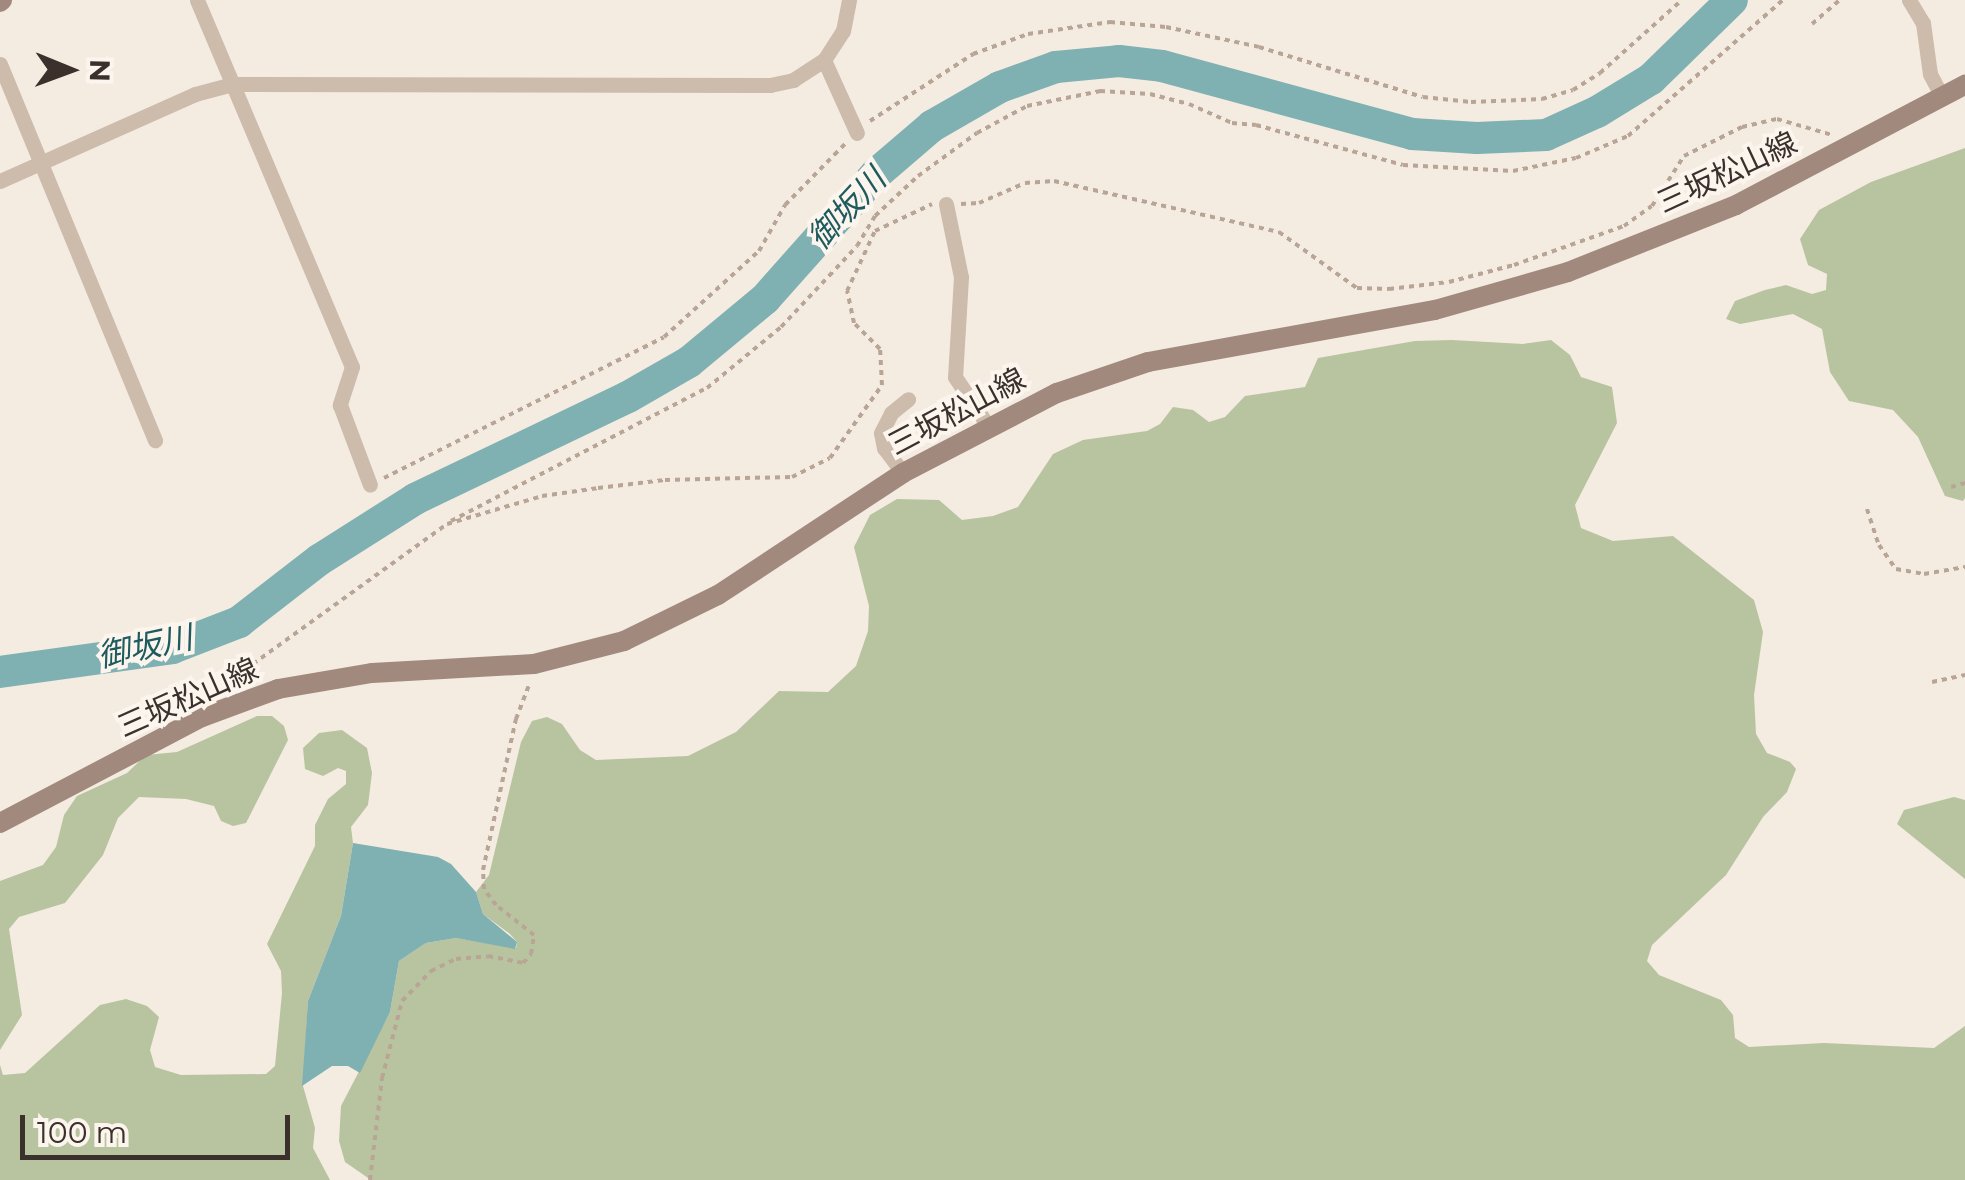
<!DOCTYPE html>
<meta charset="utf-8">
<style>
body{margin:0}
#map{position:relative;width:1965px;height:1180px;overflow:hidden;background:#f4ebe1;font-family:Montserrat,"Noto Sans JP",sans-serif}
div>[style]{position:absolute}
.green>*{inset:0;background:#b8c4a0}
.water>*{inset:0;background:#7fb0b2}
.river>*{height:32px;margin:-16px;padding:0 16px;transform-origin:16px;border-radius:16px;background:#7fb0b2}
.path>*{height:4px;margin-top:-2px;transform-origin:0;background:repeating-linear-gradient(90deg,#b9a596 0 5px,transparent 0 10px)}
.minor>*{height:15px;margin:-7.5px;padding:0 7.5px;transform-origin:7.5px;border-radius:7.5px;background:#cdbbac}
.secondary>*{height:20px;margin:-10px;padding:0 10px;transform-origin:10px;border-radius:10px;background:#a18a7d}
span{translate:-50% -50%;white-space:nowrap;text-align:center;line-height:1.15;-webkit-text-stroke:8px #fbf5ee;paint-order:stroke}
.street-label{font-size:30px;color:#3b302b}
.water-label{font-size:32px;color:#1f5a5e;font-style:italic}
.north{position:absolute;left:20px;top:20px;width:100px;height:100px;-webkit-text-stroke:8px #fbf5ee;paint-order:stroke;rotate:91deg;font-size:28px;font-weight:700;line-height:40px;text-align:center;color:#3b302b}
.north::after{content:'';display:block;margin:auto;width:35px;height:45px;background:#3b302b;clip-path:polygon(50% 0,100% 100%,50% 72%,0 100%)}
.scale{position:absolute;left:20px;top:1115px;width:270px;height:45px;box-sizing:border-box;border:5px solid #3b302b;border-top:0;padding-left:12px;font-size:30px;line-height:35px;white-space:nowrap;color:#3b302b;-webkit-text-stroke:8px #fbf5ee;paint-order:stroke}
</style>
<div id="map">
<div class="green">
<i style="clip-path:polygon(1965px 148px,1965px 498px,1963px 501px,1945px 496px,1918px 437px,1893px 410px,1849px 401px,1830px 372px,1822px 329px,1793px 314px,1740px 324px,1726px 319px,1735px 301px,1765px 290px,1786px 285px,1812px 294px,1826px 290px,1827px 274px,1808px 265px,1800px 239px,1819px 210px,1871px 182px)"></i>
<i style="clip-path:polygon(1452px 340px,1523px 344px,1551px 340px,1570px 355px,1581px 377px,1612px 387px,1617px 423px,1575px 505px,1581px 528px,1613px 541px,1673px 536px,1754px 600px,1763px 632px,1754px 695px,1756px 734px,1767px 753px,1790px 762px,1796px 769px,1787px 792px,1763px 817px,1726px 875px,1652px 945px,1647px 961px,1659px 975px,1721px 1000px,1733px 1015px,1735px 1038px,1749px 1047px,1824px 1043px,1934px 1048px,1965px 1026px,1965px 1180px,371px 1180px,345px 1162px,339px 1141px,341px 1106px,390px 1012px,399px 961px,426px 943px,456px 938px,516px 948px,517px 942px,510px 934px,483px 914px,476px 892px,489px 875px,521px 742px,532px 721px,547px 717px,562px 724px,580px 750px,596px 760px,688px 756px,736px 732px,779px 691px,828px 692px,856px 666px,868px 631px,869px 606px,854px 547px,870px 515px,897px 499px,939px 500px,962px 520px,993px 516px,1018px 507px,1053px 454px,1083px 440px,1147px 431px,1160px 424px,1173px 407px,1193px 410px,1209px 422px,1225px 417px,1245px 396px,1305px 387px,1318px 358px,1415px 341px)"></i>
<i style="clip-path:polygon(257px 716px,272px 716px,284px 726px,288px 740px,246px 823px,233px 826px,221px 821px,214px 806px,186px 799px,139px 797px,118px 818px,103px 855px,65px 903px,19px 917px,9px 929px,22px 1015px,0 1050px,0 881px,43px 865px,56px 847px,64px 815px,77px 796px,127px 773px,146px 755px,177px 752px)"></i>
<i style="clip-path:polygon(342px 730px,367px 748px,372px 773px,368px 805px,351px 827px,353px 843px,341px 916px,308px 1001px,303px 1086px,315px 1128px,313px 1148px,330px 1180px,0 1180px,0 1065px,3px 1075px,25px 1073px,100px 1005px,126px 999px,147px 1006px,159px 1017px,150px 1050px,155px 1067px,181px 1075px,266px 1074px,275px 1066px,282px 993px,281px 971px,267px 944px,315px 846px,315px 825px,328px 799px,346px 784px,346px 771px,338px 768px,323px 776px,305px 769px,303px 748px,319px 733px)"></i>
<i style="clip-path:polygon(1954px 797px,1965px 800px,1965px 879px,1897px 824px,1904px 810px)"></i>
</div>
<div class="water">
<i style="clip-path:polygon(353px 843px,438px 857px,451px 864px,476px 892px,483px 914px,517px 942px,515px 949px,456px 938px,426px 943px,399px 961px,390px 1012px,360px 1073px,348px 1066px,332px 1066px,302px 1086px,308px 1001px,341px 916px)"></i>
</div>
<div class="river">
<i style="left:0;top:672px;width:174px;rotate:-7.9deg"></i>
<i style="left:172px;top:648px;width:72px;rotate:-21.2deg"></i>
<i style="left:239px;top:622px;width:101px;rotate:-37.8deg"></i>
<i style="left:319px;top:560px;width:114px;rotate:-32.4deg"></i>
<i style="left:415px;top:499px;width:236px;rotate:-25.6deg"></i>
<i style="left:628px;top:397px;width:70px;rotate:-29.8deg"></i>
<i style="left:689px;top:362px;width:99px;rotate:-39.7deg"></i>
<i style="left:765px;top:299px;width:167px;rotate:-48.4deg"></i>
<i style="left:876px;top:174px;width:74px;rotate:-40.6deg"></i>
<i style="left:932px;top:126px;width:78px;rotate:-29.8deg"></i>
<i style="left:1000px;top:87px;width:59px;rotate:-19.7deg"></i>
<i style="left:1056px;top:67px;width:63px;rotate:-5.4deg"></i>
<i style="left:1119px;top:61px;width:43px;rotate:6.6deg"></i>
<i style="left:1162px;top:66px;width:259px;rotate:15.2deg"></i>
<i style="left:1412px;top:134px;width:65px;rotate:3.5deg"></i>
<i style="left:1477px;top:138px;width:69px;rotate:-2.5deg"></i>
<i style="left:1546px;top:135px;width:56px;rotate:-24.3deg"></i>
<i style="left:1597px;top:112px;width:63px;rotate:-31.4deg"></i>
<i style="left:1651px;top:79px;width:113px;rotate:-44.3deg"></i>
</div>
<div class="path">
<i style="left:1812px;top:24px;width:37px;rotate:-41deg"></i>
<i style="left:870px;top:121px;width:123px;rotate:-33deg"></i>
<i style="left:973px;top:54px;width:59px;rotate:-20deg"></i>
<i style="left:1028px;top:34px;width:83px;rotate:-8.3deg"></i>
<i style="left:1110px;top:22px;width:56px;rotate:5.1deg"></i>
<i style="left:1166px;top:27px;width:95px;rotate:12.1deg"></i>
<i style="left:1259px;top:47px;width:171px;rotate:17deg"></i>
<i style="left:1423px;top:97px;width:48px;rotate:5.9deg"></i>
<i style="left:1471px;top:102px;width:71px;rotate:-2.4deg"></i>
<i style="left:1542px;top:99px;width:32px;rotate:-16deg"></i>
<i style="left:1573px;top:90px;width:32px;rotate:-32deg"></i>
<i style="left:1600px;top:73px;width:110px;rotate:-41.7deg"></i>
<i style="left:961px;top:204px;width:18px;rotate:-3deg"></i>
<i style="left:979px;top:203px;width:50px;rotate:-23.5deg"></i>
<i style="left:1025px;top:183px;width:29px;rotate:-4deg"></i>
<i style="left:1054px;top:181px;width:231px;rotate:12.8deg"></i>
<i style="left:1279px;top:232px;width:96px;rotate:35.7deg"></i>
<i style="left:1357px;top:288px;width:32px;rotate:2deg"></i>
<i style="left:1389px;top:289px;width:60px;rotate:-6.7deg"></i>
<i style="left:1449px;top:282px;width:67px;rotate:-14.7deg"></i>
<i style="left:1514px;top:265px;width:117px;rotate:-19.5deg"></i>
<i style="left:1624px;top:226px;width:34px;rotate:-36deg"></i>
<i style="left:1652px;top:206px;width:59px;rotate:-57.4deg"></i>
<i style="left:1684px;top:156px;width:65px;rotate:-26.6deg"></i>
<i style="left:1742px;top:127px;width:36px;rotate:-13deg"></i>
<i style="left:1777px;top:119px;width:57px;rotate:16.2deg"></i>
<i style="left:384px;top:478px;width:313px;rotate:-26.7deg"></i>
<i style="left:664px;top:337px;width:128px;rotate:-42.2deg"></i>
<i style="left:759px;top:251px;width:53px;rotate:-60.5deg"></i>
<i style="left:785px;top:205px;width:86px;rotate:-45.5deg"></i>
<i style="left:1951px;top:487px;width:15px;rotate:-16deg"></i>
<i style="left:1867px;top:509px;width:38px;rotate:72deg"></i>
<i style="left:1879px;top:545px;width:29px;rotate:55deg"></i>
<i style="left:1896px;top:569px;width:28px;rotate:10deg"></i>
<i style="left:1924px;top:574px;width:42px;rotate:-9.7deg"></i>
<i style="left:451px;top:521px;width:288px;rotate:-27.5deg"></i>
<i style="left:707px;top:388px;width:96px;rotate:-39.5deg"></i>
<i style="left:781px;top:327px;width:111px;rotate:-46.8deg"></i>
<i style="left:857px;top:246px;width:35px;rotate:-59deg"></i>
<i style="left:875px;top:216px;width:59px;rotate:-42.9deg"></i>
<i style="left:918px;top:176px;width:73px;rotate:-36.1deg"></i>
<i style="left:977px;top:133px;width:57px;rotate:-28.4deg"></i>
<i style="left:1027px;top:106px;width:75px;rotate:-11.6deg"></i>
<i style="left:1100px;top:91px;width:50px;rotate:3.4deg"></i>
<i style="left:1150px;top:94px;width:40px;rotate:14.4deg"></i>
<i style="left:1189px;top:104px;width:47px;rotate:23.8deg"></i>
<i style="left:1232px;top:123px;width:24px;rotate:5deg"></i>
<i style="left:1256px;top:125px;width:152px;rotate:15.2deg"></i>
<i style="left:1403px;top:165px;width:110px;rotate:3.1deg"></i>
<i style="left:1513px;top:171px;width:64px;rotate:-11.7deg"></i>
<i style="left:1576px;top:158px;width:56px;rotate:-22.9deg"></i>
<i style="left:1628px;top:136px;width:206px;rotate:-41.3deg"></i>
<i style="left:1932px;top:682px;width:34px;rotate:-12deg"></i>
<i style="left:248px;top:683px;width:20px;rotate:-75deg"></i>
<i style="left:253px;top:664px;width:239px;rotate:-35.8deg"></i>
<i style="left:447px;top:524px;width:99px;rotate:-16.4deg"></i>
<i style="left:542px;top:496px;width:57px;rotate:-8.1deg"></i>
<i style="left:598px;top:488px;width:67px;rotate:-6.8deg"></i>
<i style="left:665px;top:480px;width:127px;rotate:-1.4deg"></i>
<i style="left:792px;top:477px;width:42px;rotate:-26.6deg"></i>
<i style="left:830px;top:458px;width:90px;rotate:-54.5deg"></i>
<i style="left:882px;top:385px;width:36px;rotate:-93deg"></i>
<i style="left:880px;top:349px;width:37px;rotate:-135deg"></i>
<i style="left:854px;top:323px;width:33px;rotate:-102deg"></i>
<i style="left:847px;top:291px;width:66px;rotate:-65deg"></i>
<i style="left:875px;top:231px;width:63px;rotate:-25.3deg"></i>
<i style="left:370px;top:1180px;width:103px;rotate:-83.3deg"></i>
<i style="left:382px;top:1078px;width:80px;rotate:-75.4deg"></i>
<i style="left:402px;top:1001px;width:42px;rotate:-46deg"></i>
<i style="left:431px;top:971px;width:28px;rotate:-26deg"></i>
<i style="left:456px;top:959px;width:32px;rotate:-5deg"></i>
<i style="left:488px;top:956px;width:36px;rotate:11deg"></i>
<i style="left:523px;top:963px;width:12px;rotate:-48deg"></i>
<i style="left:531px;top:954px;width:19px;rotate:-81deg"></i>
<i style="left:534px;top:935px;width:48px;rotate:-141.7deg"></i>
<i style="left:496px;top:905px;width:20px;rotate:-127deg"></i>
<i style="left:484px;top:889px;width:19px;rotate:-93deg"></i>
<i style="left:483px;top:870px;width:155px;rotate:-77.7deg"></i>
<i style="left:516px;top:719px;width:39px;rotate:-69deg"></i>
</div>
<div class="minor">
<i style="left:197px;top:0;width:398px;rotate:67.1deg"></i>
<i style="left:352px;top:367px;width:40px;rotate:108deg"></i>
<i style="left:340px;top:405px;width:85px;rotate:69.4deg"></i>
<i style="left:1909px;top:0;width:27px;rotate:59deg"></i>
<i style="left:1923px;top:23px;width:51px;rotate:82.2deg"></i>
<i style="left:1930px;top:74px;width:26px;rotate:62deg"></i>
<i style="left:824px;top:60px;width:80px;rotate:65.7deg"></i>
<i style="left:0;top:64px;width:407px;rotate:67.6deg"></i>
<i style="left:0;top:181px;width:214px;rotate:-24deg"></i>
<i style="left:195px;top:94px;width:39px;rotate:-15deg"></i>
<i style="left:233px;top:84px;width:537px;rotate:0.11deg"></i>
<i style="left:770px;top:85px;width:24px;rotate:-12deg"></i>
<i style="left:793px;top:80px;width:37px;rotate:-33deg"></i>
<i style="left:824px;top:60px;width:35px;rotate:-57deg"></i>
<i style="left:843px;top:31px;width:32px;rotate:-79deg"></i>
<i style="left:946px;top:204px;width:75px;rotate:78.4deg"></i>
<i style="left:961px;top:277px;width:100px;rotate:93.4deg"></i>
<i style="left:955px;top:377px;width:59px;rotate:56deg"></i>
<i style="left:903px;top:473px;width:31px;rotate:-127deg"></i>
<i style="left:884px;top:448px;width:15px;rotate:-101deg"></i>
<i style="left:881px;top:433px;width:22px;rotate:-63deg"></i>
<i style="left:891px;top:413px;width:22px;rotate:-39deg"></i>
</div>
<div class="secondary">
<i style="left:0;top:2px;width:3px;rotate:-45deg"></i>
<i style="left:0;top:823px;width:228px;rotate:-27.7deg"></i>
<i style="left:202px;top:717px;width:81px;rotate:-20.2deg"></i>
<i style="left:278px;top:689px;width:95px;rotate:-9.7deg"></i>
<i style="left:372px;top:673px;width:162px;rotate:-3.2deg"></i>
<i style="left:534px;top:664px;width:93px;rotate:-14.3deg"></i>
<i style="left:624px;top:641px;width:105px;rotate:-26.1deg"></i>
<i style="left:718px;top:595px;width:222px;rotate:-33.4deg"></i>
<i style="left:903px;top:473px;width:174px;rotate:-27.5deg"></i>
<i style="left:1057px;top:393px;width:96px;rotate:-18.8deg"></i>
<i style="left:1148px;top:362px;width:292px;rotate:-10.3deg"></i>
<i style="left:1435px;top:310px;width:138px;rotate:-15.9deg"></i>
<i style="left:1568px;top:272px;width:181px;rotate:-21.7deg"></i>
<i style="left:1736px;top:205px;width:259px;rotate:-27.7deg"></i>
</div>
<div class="street-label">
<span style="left:1727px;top:173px;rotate:-25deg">三坂松山線</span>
<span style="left:957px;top:412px;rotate:-28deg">三坂松山線</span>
<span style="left:188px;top:698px;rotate:-24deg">三坂松山線</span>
</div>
<div class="water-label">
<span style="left:847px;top:209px;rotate:-47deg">御坂川</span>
<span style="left:145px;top:647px;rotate:-12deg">御坂川</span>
</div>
<div class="north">N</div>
<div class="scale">100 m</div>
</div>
